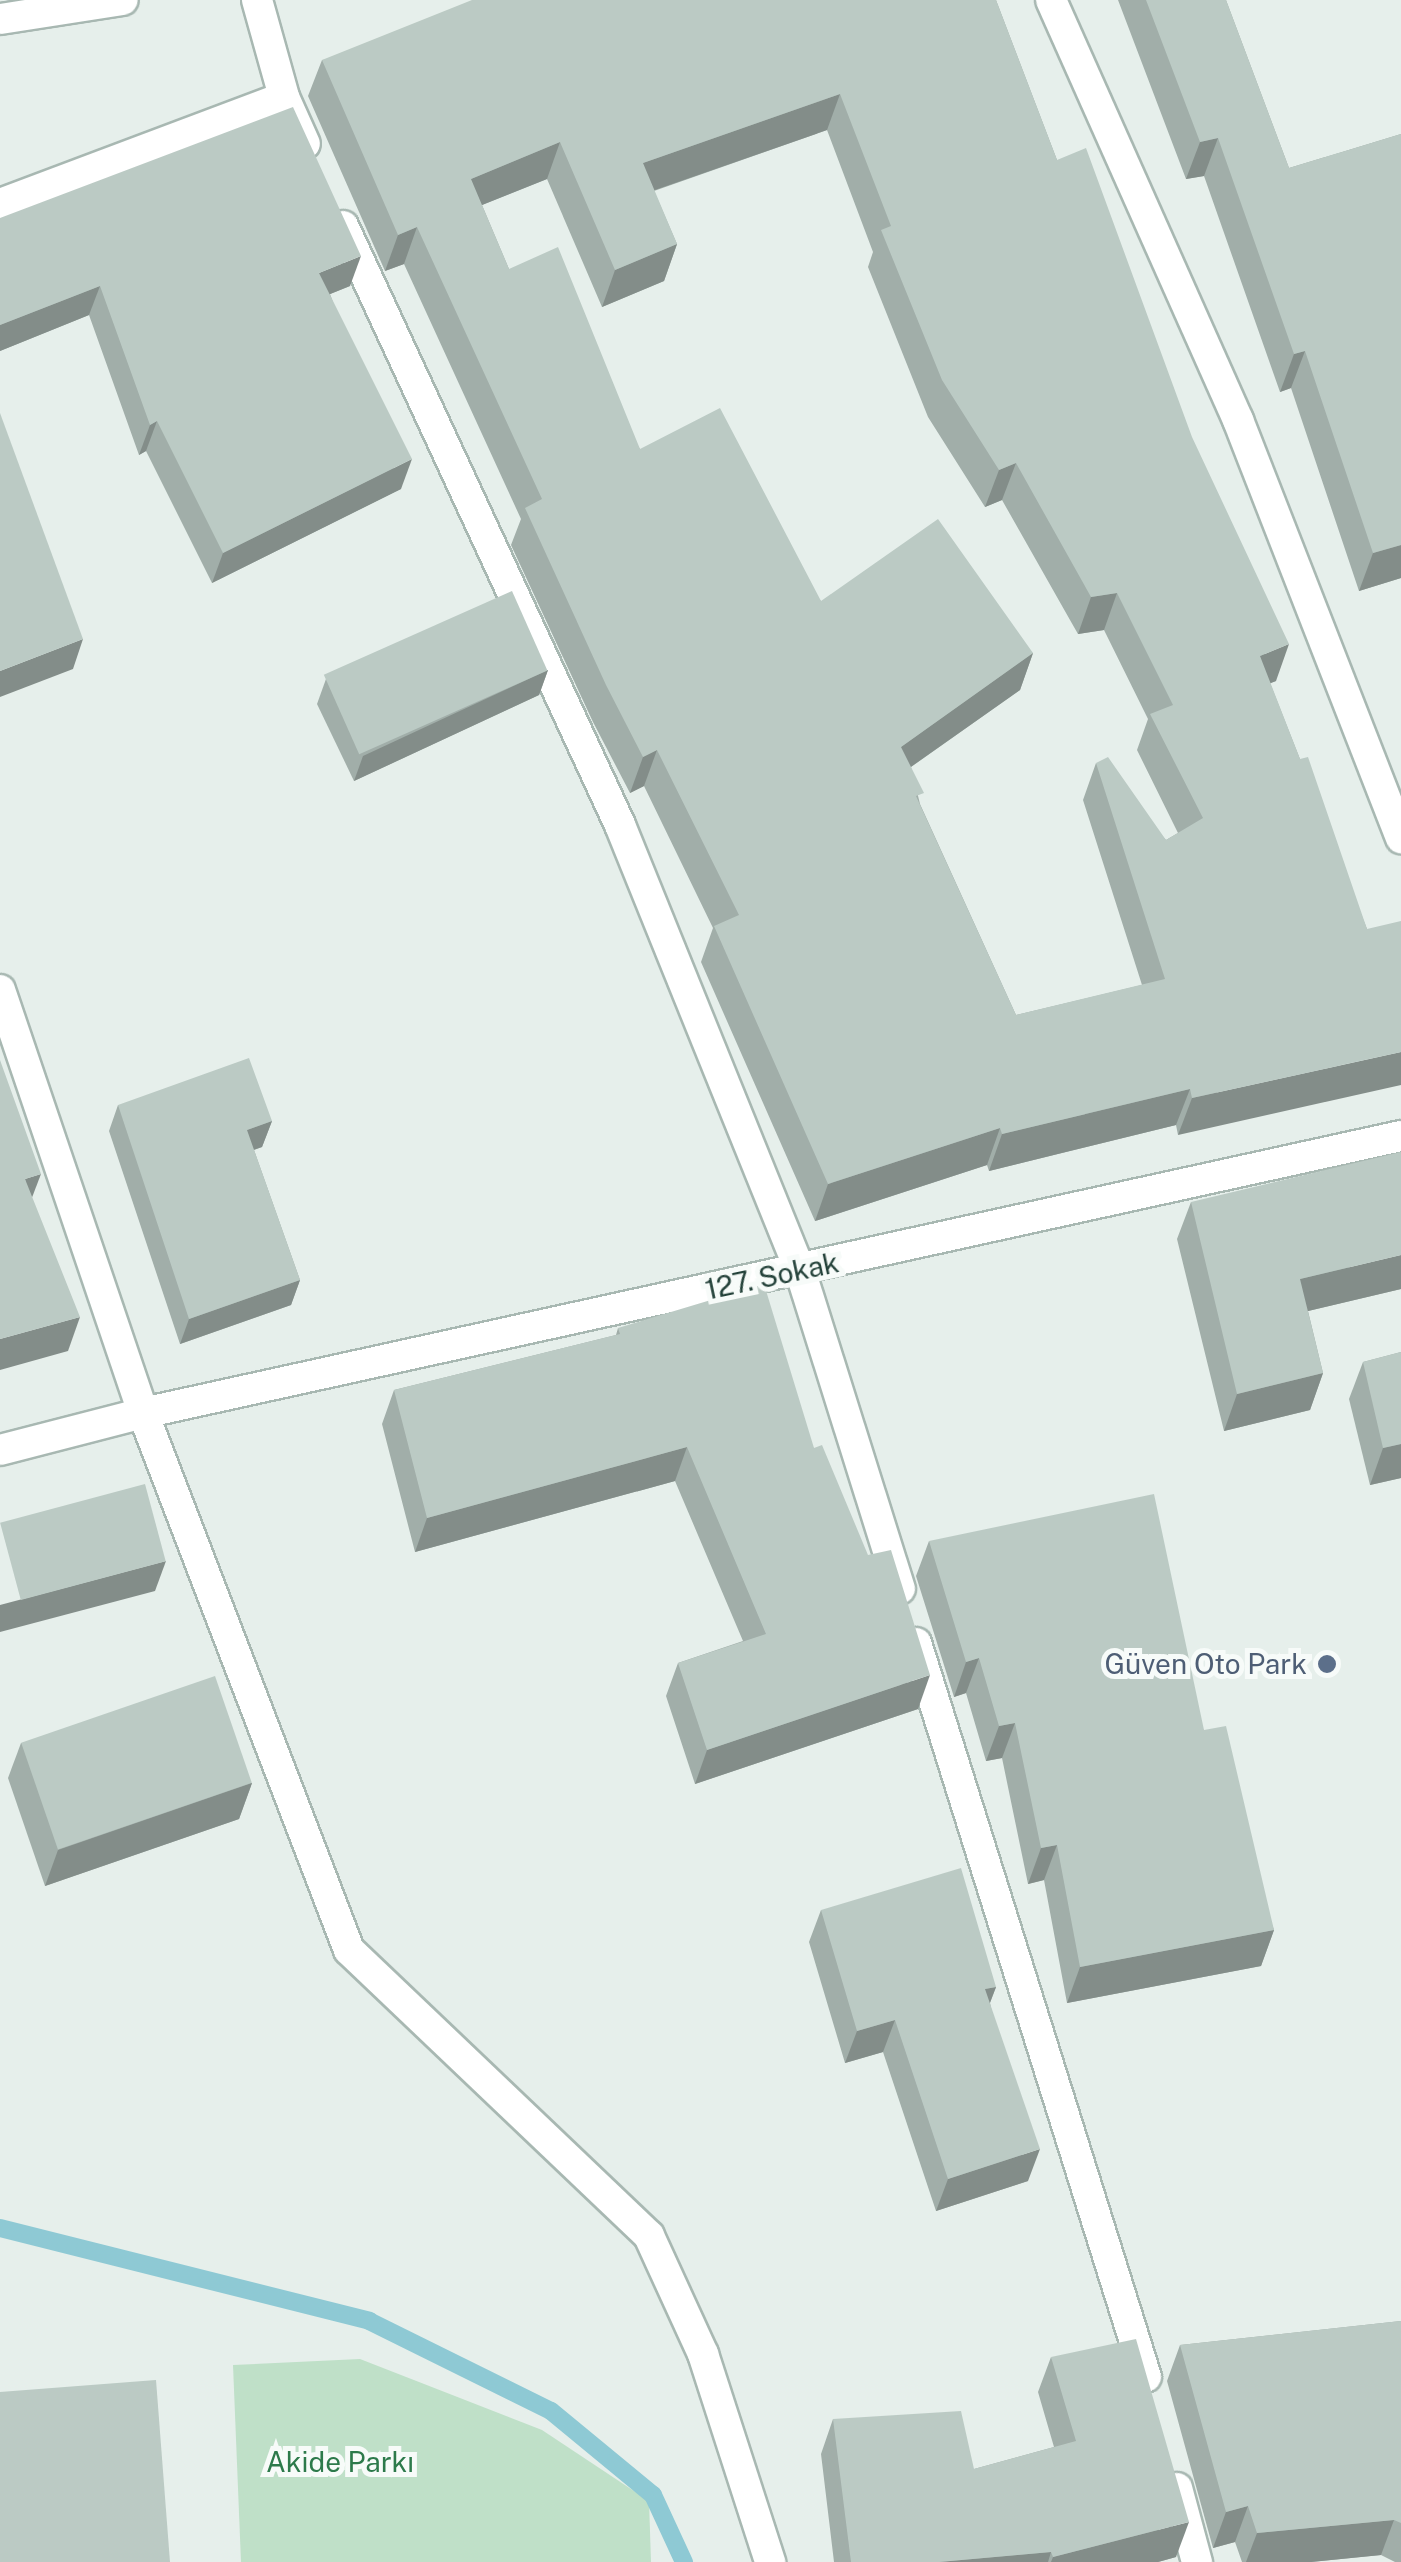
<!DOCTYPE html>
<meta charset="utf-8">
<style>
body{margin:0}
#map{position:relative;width:1401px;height:2562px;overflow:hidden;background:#e6efeb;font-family:"Public Sans",sans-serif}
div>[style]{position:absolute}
.green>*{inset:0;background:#bfe0c8}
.stream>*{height:18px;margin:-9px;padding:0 9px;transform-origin:9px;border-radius:9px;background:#8ec9d4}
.roads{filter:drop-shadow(2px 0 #a8b8b2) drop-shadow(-2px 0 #a8b8b2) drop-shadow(0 2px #a8b8b2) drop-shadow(0 -2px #a8b8b2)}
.minor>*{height:30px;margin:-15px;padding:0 15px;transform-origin:15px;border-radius:15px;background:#fff}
.wall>*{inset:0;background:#a1aea9}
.shaded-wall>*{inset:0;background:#838d89}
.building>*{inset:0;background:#bbcac4;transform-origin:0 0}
.dots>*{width:28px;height:28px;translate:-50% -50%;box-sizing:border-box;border:5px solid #f7fbf9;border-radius:50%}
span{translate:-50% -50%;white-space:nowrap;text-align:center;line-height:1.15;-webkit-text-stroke:10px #f7fbf9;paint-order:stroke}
.street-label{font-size:28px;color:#24423a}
.service-label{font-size:28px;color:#4e5e75}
.right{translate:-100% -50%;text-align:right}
.park-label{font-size:28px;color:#2d7a4b}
</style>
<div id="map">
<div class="green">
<i style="clip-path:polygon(360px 2359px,542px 2430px,649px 2501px,651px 2562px,241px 2562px,233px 2365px)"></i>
</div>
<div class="stream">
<i style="left:0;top:2228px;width:381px;rotate:14.1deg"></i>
<i style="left:369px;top:2321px;width:203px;rotate:26.3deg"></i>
<i style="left:551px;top:2411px;width:132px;rotate:39.5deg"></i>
<i style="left:653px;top:2495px;width:74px;rotate:65.2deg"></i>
</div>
<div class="roads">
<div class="minor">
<i style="left:257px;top:0;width:101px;rotate:74.4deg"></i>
<i style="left:284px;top:97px;width:51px;rotate:65.9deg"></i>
<i style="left:1051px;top:0;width:460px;rotate:66deg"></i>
<i style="left:1238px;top:420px;width:449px;rotate:68.7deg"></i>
<i style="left:0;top:19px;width:124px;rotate:-8.8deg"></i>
<i style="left:0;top:204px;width:303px;rotate:-20.6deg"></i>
<i style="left:343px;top:226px;width:660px;rotate:65.18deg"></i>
<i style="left:620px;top:825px;width:480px;rotate:68deg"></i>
<i style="left:800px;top:1270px;width:334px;rotate:72.6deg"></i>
<i style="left:0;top:990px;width:447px;rotate:71.3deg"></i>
<i style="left:143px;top:1413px;width:575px;rotate:69.01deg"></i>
<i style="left:349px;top:1950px;width:414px;rotate:43.6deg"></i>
<i style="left:649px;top:2236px;width:130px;rotate:65.4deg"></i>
<i style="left:703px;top:2354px;width:219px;rotate:72.1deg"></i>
<i style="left:0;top:1450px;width:148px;rotate:-14.5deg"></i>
<i style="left:143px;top:1413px;width:1288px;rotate:-12.42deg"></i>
<i style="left:916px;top:1643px;width:769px;rotate:72.6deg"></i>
<i style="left:1177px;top:2488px;width:77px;rotate:74.9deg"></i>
</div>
</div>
<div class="wall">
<i style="clip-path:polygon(evenodd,996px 0,1057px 160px,1276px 681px,1270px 683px,1367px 929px,1178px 1135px,1176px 1125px,989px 1171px,987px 1165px,815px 1221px,701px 962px,713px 928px,644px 786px,630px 793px,593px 722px,511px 545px,521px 519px,404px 264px,385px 271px,308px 96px,322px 60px,996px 0,827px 130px,873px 252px,868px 267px,928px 417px,985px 507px,1002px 500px,1078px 634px,1104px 630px,1148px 719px,1137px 750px,1178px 833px,1166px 840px,1096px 763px,1083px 800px,1142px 985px,1016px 1015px,920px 804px,911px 767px,1020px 690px,1033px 653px,821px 601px,640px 449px,509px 269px,482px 205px,547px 179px,602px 307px,664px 281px,677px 244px,654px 191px,827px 130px)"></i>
<i style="clip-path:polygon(1118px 0,1226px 0,1289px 168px,1401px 134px,1401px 578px,1359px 591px,1291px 388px,1280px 392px,1204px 176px,1186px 179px)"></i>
<i style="clip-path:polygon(0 218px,350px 286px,330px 294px,401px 489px,212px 583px,146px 451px,139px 455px,89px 315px,0 351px)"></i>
<i style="clip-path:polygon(548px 670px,539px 695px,354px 781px,317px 704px,326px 679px)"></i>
<i style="clip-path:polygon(118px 1105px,272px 1121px,262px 1147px,254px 1150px,300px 1280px,291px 1305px,180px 1344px,109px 1131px)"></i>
<i style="clip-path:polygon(1191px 1202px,1401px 1289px,1308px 1311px,1323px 1373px,1310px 1410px,1224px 1431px,1177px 1239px)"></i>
<i style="clip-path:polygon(618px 1328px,814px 1448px,918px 1709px,695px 1784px,666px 1696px,678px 1663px,743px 1641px,675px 1481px,415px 1552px,382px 1424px,394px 1390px,616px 1335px)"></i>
<i style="clip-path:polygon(1401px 1352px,1401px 1478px,1370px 1485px,1349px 1399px,1363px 1362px)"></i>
<i style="clip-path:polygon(929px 1541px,1204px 1730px,1274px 1930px,1261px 1966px,1067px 2003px,1044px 1880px,1028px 1884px,1002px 1758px,986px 1761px,966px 1693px,954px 1697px,916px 1576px)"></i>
<i style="clip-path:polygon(21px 1743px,252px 1783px,239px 1819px,45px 1886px,8px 1778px)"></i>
<i style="clip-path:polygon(821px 1910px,996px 1987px,990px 2003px,1028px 2181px,936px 2211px,883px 2052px,845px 2063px,809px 1942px)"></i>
<i style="clip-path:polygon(1401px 2321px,1401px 2562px,1395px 2562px,1381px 2555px,1311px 2562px,1242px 2562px,1235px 2542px,1213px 2548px,1167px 2381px,1180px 2345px)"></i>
<i style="clip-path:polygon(1051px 2357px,1176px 2557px,1158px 2562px,834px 2562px,821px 2454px,833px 2419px,974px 2469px,1054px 2447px,1038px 2392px)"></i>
</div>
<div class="shaded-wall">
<i style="clip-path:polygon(840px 94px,827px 130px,629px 199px,643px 163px)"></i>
<i style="clip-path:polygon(1218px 138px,1204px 176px,1186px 179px,1200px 142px)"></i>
<i style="clip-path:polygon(560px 142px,547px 179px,457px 215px,471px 179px)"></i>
<i style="clip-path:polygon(417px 227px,404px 264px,385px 271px,398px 235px)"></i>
<i style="clip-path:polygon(677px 244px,664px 281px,602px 307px,615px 270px)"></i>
<i style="clip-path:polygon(361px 256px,350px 286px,308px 303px,319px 273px)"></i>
<i style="clip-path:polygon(100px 286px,89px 315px,0 351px,0 325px)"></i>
<i style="clip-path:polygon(1305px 351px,1291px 388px,1280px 392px,1294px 354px)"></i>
<i style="clip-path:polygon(157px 421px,146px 451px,139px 455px,150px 425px)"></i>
<i style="clip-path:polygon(412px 459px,401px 489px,212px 583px,223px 553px)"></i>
<i style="clip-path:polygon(1016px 463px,1002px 500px,985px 507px,999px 470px)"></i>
<i style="clip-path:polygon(1401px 545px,1401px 578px,1359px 591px,1373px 553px)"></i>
<i style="clip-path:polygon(1117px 593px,1104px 630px,1078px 634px,1091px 597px)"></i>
<i style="clip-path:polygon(83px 639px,73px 669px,0 697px,0 671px)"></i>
<i style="clip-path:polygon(1289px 644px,1276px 681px,1246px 693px,1260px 656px)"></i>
<i style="clip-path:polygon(1033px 653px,1020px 690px,888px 783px,901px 747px)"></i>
<i style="clip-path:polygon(548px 670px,539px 695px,354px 781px,363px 756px)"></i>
<i style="clip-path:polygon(657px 750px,644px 786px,630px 793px,643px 757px)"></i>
<i style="clip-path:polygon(1401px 1052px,1401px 1085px,1178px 1135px,1192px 1098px)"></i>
<i style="clip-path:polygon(1190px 1089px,1176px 1125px,989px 1171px,1002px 1134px)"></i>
<i style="clip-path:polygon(272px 1121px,262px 1147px,238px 1155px,247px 1130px)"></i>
<i style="clip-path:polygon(1000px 1128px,987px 1165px,815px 1221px,828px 1184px)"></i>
<i style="clip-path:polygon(41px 1174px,28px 1208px,25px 1179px)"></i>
<i style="clip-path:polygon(1401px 1255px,1401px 1289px,1287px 1316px,1300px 1279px)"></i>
<i style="clip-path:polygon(300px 1280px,291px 1305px,180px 1344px,189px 1319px)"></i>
<i style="clip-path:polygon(80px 1317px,68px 1351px,0 1370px,0 1339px)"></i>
<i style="clip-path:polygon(1323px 1373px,1310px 1410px,1224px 1431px,1237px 1394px)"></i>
<i style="clip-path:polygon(1401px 1444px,1401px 1478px,1370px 1485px,1383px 1448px)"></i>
<i style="clip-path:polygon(687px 1447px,675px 1481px,415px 1552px,427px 1518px)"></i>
<i style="clip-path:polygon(166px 1561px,155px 1591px,0 1632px,0 1605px)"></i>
<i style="clip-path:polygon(979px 1658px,966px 1693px,954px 1697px,966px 1662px)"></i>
<i style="clip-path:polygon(930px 1675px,918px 1709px,695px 1784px,707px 1750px)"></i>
<i style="clip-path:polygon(1015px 1723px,1002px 1758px,986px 1761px,999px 1726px)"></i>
<i style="clip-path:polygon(252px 1783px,239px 1819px,45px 1886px,58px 1850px)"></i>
<i style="clip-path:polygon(1057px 1845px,1044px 1880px,1028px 1884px,1041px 1848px)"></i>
<i style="clip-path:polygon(1274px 1930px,1261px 1966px,1067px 2003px,1080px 1967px)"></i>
<i style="clip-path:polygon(996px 1987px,984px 2018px,985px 1989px)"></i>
<i style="clip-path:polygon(895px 2020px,883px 2052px,845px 2063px,857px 2031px)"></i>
<i style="clip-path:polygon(1040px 2149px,1028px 2181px,936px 2211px,948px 2179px)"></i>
<i style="clip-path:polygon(1248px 2506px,1235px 2542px,1213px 2548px,1226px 2512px)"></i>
<i style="clip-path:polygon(1394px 2520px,1381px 2555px,1311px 2562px,1246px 2562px,1257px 2533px)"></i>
<i style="clip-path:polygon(1189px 2522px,1176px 2557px,1158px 2562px,1051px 2562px,1053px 2557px)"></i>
<i style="clip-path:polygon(1051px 2552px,1048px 2562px,939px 2562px)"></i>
</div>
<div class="building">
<i style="clip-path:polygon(evenodd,472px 0,996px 0,1057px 160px,1086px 148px,1192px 437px,1289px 644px,1260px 656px,1300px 759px,1308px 757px,1367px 929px,1401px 921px,1401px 1052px,1192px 1098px,1190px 1089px,1002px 1134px,1000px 1128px,828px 1184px,714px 926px,739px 915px,657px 750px,643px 757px,606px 685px,525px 508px,542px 499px,417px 227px,398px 235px,322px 60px,472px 0,840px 94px,891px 226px,881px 230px,942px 380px,999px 470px,1016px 463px,1091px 597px,1117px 593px,1173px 705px,1150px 714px,1203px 818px,1166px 840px,1108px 757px,1096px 763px,1165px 979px,1016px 1015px,916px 796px,924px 793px,901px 747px,1033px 653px,938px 519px,821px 601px,720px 408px,640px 449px,558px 247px,509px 269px,471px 179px,560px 142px,615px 270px,677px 244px,643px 163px,840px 94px)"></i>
<i style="clip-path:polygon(1146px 0,1226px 0,1289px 168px,1401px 134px,1401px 545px,1373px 553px,1305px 351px,1294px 354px,1218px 138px,1200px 142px)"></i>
<i style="clip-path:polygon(293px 107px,361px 256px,319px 273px,412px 459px,223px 553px,157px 421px,150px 425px,100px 286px,0 325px,0 218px)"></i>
<i style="clip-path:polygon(0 413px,83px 639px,0 671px)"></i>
<i style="left:512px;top:591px;width:87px;height:206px;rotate:66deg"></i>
<i style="clip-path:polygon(249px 1058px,272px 1121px,247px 1130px,300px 1280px,189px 1319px,118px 1105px)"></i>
<i style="clip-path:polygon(0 1060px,41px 1174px,25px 1179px,80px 1317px,0 1339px)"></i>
<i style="clip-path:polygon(1401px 1152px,1401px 1255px,1300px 1279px,1323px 1373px,1237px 1394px,1191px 1202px)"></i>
<i style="clip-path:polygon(764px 1284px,814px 1448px,822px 1445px,868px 1555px,891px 1550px,930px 1675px,707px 1750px,678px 1663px,766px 1634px,687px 1447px,427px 1518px,394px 1390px,620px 1334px,618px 1328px)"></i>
<i style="clip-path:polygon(1401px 1352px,1401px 1444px,1383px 1448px,1363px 1362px)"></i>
<i style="left:145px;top:1484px;width:80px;height:150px;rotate:75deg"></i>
<i style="clip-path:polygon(1154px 1494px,1204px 1730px,1226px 1726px,1274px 1930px,1080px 1967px,1057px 1845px,1041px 1848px,1015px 1723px,999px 1726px,979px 1658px,966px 1662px,929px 1541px)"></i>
<i style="left:215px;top:1676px;width:113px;height:205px;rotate:71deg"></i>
<i style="clip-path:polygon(961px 1868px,996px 1987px,985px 1989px,1040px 2149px,948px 2179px,895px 2020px,857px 2031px,821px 1910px)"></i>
<i style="clip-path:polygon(1401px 2321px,1401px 2523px,1394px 2520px,1257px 2533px,1248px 2506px,1226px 2512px,1180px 2345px)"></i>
<i style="clip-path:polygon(1136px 2339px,1189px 2522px,1053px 2557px,1051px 2552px,939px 2562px,851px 2562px,833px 2419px,961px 2411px,974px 2469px,1076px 2441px,1051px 2357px)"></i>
<i style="clip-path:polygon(156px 2380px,170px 2562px,0 2562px,0 2392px)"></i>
</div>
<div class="dots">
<i style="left:1327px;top:1664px;background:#5c6f8a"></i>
</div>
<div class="street-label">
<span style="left:772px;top:1276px;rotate:-12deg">127. Sokak</span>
</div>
<div class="service-label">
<span class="right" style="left:1307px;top:1664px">Güven Oto Park</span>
</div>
<div class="park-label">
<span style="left:340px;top:2462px">Akide Parkı</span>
</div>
</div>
